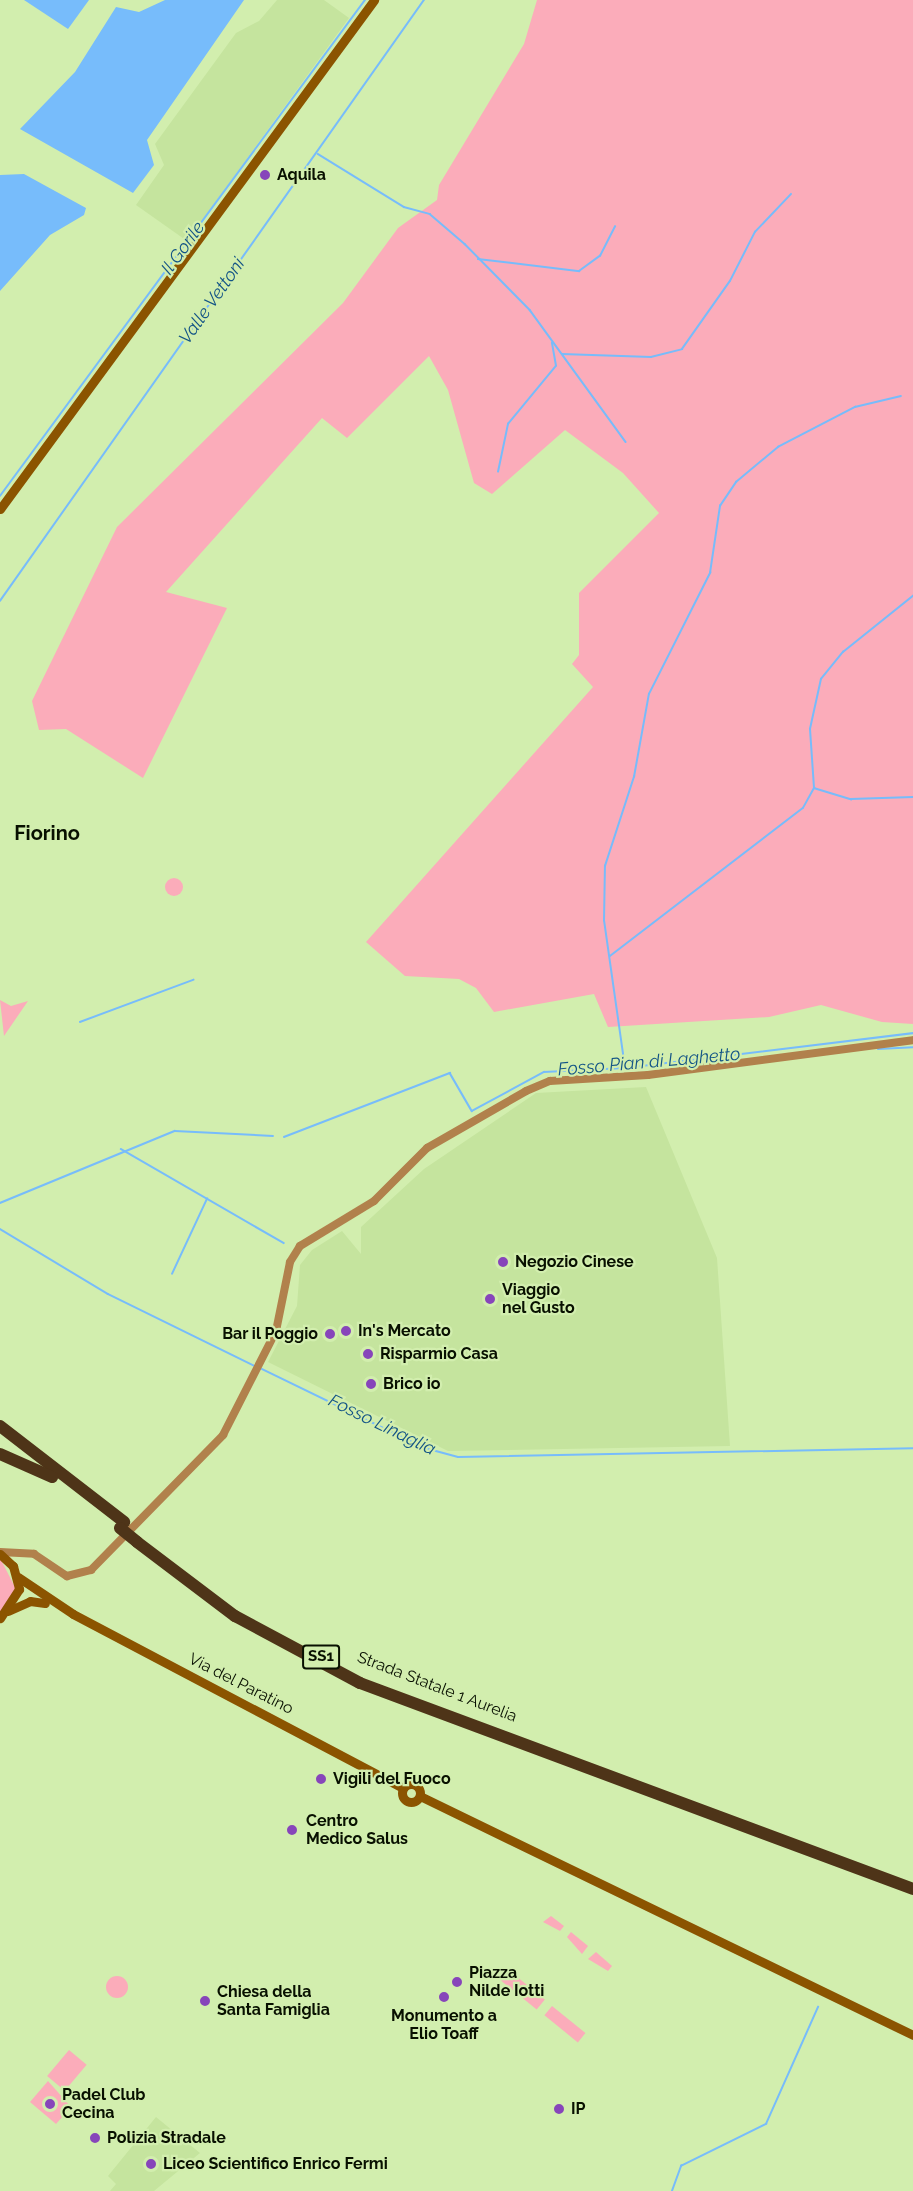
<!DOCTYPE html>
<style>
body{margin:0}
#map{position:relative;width:913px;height:2191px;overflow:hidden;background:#d2eeae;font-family:Raleway,sans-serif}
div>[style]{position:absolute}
.built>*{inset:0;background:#c5e49e}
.green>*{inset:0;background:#fbacba;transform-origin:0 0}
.round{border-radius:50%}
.water>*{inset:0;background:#77bcfb}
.stream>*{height:1.5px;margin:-0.75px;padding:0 0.75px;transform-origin:0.75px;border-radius:0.75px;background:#77bcfb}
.tertiary>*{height:8px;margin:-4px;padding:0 4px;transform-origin:4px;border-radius:4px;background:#b1814c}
.secondary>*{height:9px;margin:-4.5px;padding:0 4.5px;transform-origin:4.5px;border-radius:4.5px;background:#8b5400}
.secondary>.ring{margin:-4.5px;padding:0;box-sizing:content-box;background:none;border:9px solid #8b5400;border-radius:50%}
.trunk>*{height:12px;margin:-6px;padding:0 6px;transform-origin:6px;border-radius:6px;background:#4e3418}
.trunk-bridge>*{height:12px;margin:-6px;padding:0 6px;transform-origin:6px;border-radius:6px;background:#4e3418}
.dots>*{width:16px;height:16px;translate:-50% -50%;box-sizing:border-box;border:3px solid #d2eeae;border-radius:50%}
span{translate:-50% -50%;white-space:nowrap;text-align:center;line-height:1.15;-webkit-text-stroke:4.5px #d2eeae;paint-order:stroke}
.shield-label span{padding:2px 4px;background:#d2eeae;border:2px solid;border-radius:4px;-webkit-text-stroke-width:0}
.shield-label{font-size:15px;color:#081000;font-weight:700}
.poi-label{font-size:16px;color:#081000;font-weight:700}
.left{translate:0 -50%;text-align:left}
.right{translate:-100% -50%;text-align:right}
.street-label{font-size:16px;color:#081000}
.water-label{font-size:18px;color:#135486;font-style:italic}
.quarter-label{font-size:20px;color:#081000;font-weight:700}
</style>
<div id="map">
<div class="built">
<i style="clip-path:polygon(277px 0,324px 0,349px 18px,187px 241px,136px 205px,164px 165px,155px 144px,236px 33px,259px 21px)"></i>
<i style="clip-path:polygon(646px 1087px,717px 1258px,730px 1446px,448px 1451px,268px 1362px,297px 1306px,300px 1265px,312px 1250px,342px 1231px,361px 1254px,361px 1227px,424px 1169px,536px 1093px)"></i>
<i style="clip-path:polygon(156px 2117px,200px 2153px,154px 2191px,110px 2191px,116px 2184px,108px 2176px)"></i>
</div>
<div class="green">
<i style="clip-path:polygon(537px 0,913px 0,913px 1024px,882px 1022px,821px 1005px,769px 1017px,608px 1027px,594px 994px,494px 1012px,476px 988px,459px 979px,405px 976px,366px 942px,593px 687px,572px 664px,579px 655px,579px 593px,659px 513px,623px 473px,565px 430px,492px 494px,474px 483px,448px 390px,429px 356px,347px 438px,322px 418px,166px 592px,227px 608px,143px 778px,66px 729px,39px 730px,32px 701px,117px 527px,343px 303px,398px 228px,437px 200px,439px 185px,524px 44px)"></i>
<i class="round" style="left:165px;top:878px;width:18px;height:18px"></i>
<i style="clip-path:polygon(0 1000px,11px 1006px,28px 1001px,4px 1036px)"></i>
<i style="clip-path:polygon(0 1558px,16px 1589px,0 1614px)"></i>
<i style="clip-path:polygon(551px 1916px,564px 1926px,560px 1931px,543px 1922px)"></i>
<i style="clip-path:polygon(571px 1932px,588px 1946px,582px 1954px,567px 1937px)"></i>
<i style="clip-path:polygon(596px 1952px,612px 1966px,608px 1971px,588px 1959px)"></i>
<i style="left:506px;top:1968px;width:50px;height:13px;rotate:39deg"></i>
<i class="round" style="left:106px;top:1976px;width:22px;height:22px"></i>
<i style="left:552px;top:2006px;width:43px;height:12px;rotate:39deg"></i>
<i style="left:69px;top:2050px;width:23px;height:34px;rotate:40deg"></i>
<i style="clip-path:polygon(48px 2081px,71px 2107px,56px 2124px,30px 2102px)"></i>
</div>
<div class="water">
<i style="clip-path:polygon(24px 0,89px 0,68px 29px)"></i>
<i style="clip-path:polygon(165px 0,244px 0,147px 140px,154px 165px,133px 193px,20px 129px,75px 72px,116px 7px,139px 12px)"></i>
<i style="clip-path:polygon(24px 174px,86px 208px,84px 215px,50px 235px,0 291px,0 175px)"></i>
</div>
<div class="stream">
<i style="left:318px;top:154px;width:101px;rotate:31.6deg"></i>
<i style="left:404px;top:207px;width:27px;rotate:15deg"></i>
<i style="left:430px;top:214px;width:46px;rotate:40.6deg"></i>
<i style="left:465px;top:244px;width:93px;rotate:45.4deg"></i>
<i style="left:530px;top:310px;width:163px;rotate:54deg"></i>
<i style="left:478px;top:259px;width:102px;rotate:6.8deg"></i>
<i style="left:579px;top:271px;width:26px;rotate:-36deg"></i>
<i style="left:600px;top:256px;width:33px;rotate:-63deg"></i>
<i style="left:562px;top:354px;width:89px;rotate:1.9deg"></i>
<i style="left:651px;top:357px;width:32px;rotate:-14deg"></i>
<i style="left:682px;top:349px;width:83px;rotate:-54.8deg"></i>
<i style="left:730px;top:281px;width:55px;rotate:-63deg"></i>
<i style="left:755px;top:232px;width:52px;rotate:-46.5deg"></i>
<i style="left:498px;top:472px;width:49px;rotate:-78.2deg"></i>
<i style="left:508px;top:424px;width:75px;rotate:-50.4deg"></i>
<i style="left:556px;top:366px;width:23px;rotate:-100deg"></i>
<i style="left:0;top:496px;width:616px;rotate:-53.65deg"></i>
<i style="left:0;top:601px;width:736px;rotate:-54.8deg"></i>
<i style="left:814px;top:788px;width:39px;rotate:17deg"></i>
<i style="left:851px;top:799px;width:62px;rotate:-1.8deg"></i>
<i style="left:610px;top:956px;width:243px;rotate:-37.5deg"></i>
<i style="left:803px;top:808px;width:23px;rotate:-61deg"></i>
<i style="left:814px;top:788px;width:59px;rotate:-93.9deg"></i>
<i style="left:810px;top:729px;width:51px;rotate:-77.6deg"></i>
<i style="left:821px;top:679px;width:35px;rotate:-51deg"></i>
<i style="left:843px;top:652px;width:90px;rotate:-38.7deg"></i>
<i style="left:80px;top:1022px;width:121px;rotate:-20.4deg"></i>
<i style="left:878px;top:1049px;width:35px;rotate:-3deg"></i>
<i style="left:625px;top:1068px;width:148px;rotate:-98.1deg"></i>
<i style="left:604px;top:921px;width:55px;rotate:-89deg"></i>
<i style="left:605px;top:866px;width:94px;rotate:-72deg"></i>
<i style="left:634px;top:777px;width:84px;rotate:-79.8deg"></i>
<i style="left:649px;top:694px;width:136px;rotate:-63.2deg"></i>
<i style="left:710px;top:573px;width:68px;rotate:-81.5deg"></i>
<i style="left:720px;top:506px;width:29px;rotate:-56deg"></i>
<i style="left:736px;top:482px;width:55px;rotate:-39.8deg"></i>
<i style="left:778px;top:447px;width:87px;rotate:-27.5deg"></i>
<i style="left:855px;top:407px;width:47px;rotate:-13.4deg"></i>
<i style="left:284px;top:1137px;width:178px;rotate:-21.1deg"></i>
<i style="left:450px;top:1073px;width:44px;rotate:59.9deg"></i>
<i style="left:472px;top:1111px;width:82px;rotate:-28.4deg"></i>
<i style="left:544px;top:1072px;width:81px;rotate:-2.8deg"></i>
<i style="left:625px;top:1068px;width:290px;rotate:-6.9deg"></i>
<i style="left:121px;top:1149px;width:188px;rotate:30deg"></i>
<i style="left:0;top:1203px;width:189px;rotate:-22.4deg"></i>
<i style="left:175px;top:1131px;width:98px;rotate:2.9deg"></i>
<i style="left:0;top:1229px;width:126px;rotate:31deg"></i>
<i style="left:108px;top:1294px;width:164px;rotate:26.1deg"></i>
<i style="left:172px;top:1274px;width:83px;rotate:-65deg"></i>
<i style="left:262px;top:1369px;width:181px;rotate:25.9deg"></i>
<i style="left:425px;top:1448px;width:34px;rotate:15deg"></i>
<i style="left:458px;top:1457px;width:455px;rotate:-1.1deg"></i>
<i style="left:672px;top:2191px;width:27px;rotate:-70deg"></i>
<i style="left:681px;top:2166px;width:95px;rotate:-26.3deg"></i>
<i style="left:766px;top:2124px;width:128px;rotate:-66deg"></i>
</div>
<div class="tertiary">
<i style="left:0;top:1552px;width:34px;rotate:3deg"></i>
<i style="left:34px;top:1554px;width:40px;rotate:34deg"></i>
<i style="left:67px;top:1576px;width:25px;rotate:-14deg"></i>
<i style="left:91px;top:1570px;width:189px;rotate:-45.6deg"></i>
<i style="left:223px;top:1435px;width:117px;rotate:-63deg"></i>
<i style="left:276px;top:1331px;width:70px;rotate:-78.5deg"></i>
<i style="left:290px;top:1262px;width:19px;rotate:-58deg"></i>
<i style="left:300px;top:1246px;width:87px;rotate:-31.3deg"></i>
<i style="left:374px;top:1201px;width:75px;rotate:-45deg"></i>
<i style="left:427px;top:1148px;width:114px;rotate:-29.9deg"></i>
<i style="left:526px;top:1091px;width:26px;rotate:-23deg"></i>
<i style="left:550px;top:1081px;width:98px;rotate:-3.5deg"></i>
<i style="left:648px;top:1075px;width:267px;rotate:-7.5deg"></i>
</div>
<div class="secondary">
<i style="left:0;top:509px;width:632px;rotate:-53.69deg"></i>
<i style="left:0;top:1554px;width:18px;rotate:43deg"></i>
<i style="left:13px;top:1566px;width:24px;rotate:75deg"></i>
<i style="left:19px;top:1589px;width:35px;rotate:123deg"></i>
<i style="left:18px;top:1577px;width:66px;rotate:33.9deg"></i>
<i style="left:73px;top:1614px;width:373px;rotate:27.8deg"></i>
<i style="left:8px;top:1611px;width:24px;rotate:-24deg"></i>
<i style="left:30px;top:1601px;width:15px;rotate:8deg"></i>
<i class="ring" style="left:402px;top:1784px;width:9px;height:9px"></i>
<i style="left:420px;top:1796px;width:548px;rotate:25.86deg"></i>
</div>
<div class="trunk">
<i style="left:0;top:1426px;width:157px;rotate:37.7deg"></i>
<i style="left:0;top:1454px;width:57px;rotate:23.9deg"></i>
<i style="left:137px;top:1542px;width:123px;rotate:37.1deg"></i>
<i style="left:235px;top:1616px;width:142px;rotate:28.2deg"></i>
<i style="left:360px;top:1683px;width:590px;rotate:20.43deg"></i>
</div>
<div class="trunk-bridge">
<i style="left:120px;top:1528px;width:22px;rotate:39deg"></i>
</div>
<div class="dots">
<i style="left:265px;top:175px;background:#8745ba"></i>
<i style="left:503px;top:1262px;background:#8745ba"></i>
<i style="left:490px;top:1299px;background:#8745ba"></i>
<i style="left:346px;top:1331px;background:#8745ba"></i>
<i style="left:330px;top:1334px;background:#8745ba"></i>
<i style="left:368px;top:1354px;background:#8745ba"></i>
<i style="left:371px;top:1384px;background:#8745ba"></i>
<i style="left:321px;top:1779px;background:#8745ba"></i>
<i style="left:292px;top:1830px;background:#8745ba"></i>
<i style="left:457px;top:1982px;background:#8745ba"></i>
<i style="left:444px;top:1997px;background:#8745ba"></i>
<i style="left:205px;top:2001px;background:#8745ba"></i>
<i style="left:50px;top:2104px;background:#8745ba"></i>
<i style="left:559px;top:2109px;background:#8745ba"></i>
<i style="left:95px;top:2138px;background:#8745ba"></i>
<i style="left:151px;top:2164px;background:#8745ba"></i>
</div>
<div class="shield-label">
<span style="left:321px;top:1657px">SS1</span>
</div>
<div class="poi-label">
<span class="left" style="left:277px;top:175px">Aquila</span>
<span class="left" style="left:515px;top:1262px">Negozio Cinese</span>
<span class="left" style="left:502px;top:1299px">Viaggio<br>nel Gusto</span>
<span class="left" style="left:358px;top:1331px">In's Mercato</span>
<span class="right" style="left:318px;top:1334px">Bar il Poggio</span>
<span class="left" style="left:380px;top:1354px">Risparmio Casa</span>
<span class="left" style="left:383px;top:1384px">Brico io</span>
<span class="left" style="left:333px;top:1779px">Vigili del Fuoco</span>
<span class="left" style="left:306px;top:1830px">Centro<br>Medico Salus</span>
<span class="left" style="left:469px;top:1982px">Piazza<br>Nilde Iotti</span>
<span class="left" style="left:217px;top:2001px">Chiesa della<br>Santa Famiglia</span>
<span style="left:444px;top:2025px">Monumento a<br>Elio Toaff</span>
<span class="left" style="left:62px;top:2104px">Padel Club<br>Cecina</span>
<span class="left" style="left:571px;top:2109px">IP</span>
<span class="left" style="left:107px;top:2138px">Polizia Stradale</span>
<span class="left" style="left:163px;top:2164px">Liceo Scientifico Enrico Fermi</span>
</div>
<div class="street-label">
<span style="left:241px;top:1684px;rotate:27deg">Via del Paratino</span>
<span style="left:437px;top:1687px;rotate:21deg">Strada Statale 1 Aurelia</span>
</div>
<div class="water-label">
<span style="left:183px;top:248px;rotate:-54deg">Il Gorile</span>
<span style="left:212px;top:301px;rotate:-55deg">Valle Vettoni</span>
<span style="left:649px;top:1062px;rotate:-5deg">Fosso Pian di Laghetto</span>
<span style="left:382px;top:1425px;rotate:26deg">Fosso Linaglia</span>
</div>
<div class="quarter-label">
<span style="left:47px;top:833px">Fiorino</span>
</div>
</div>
